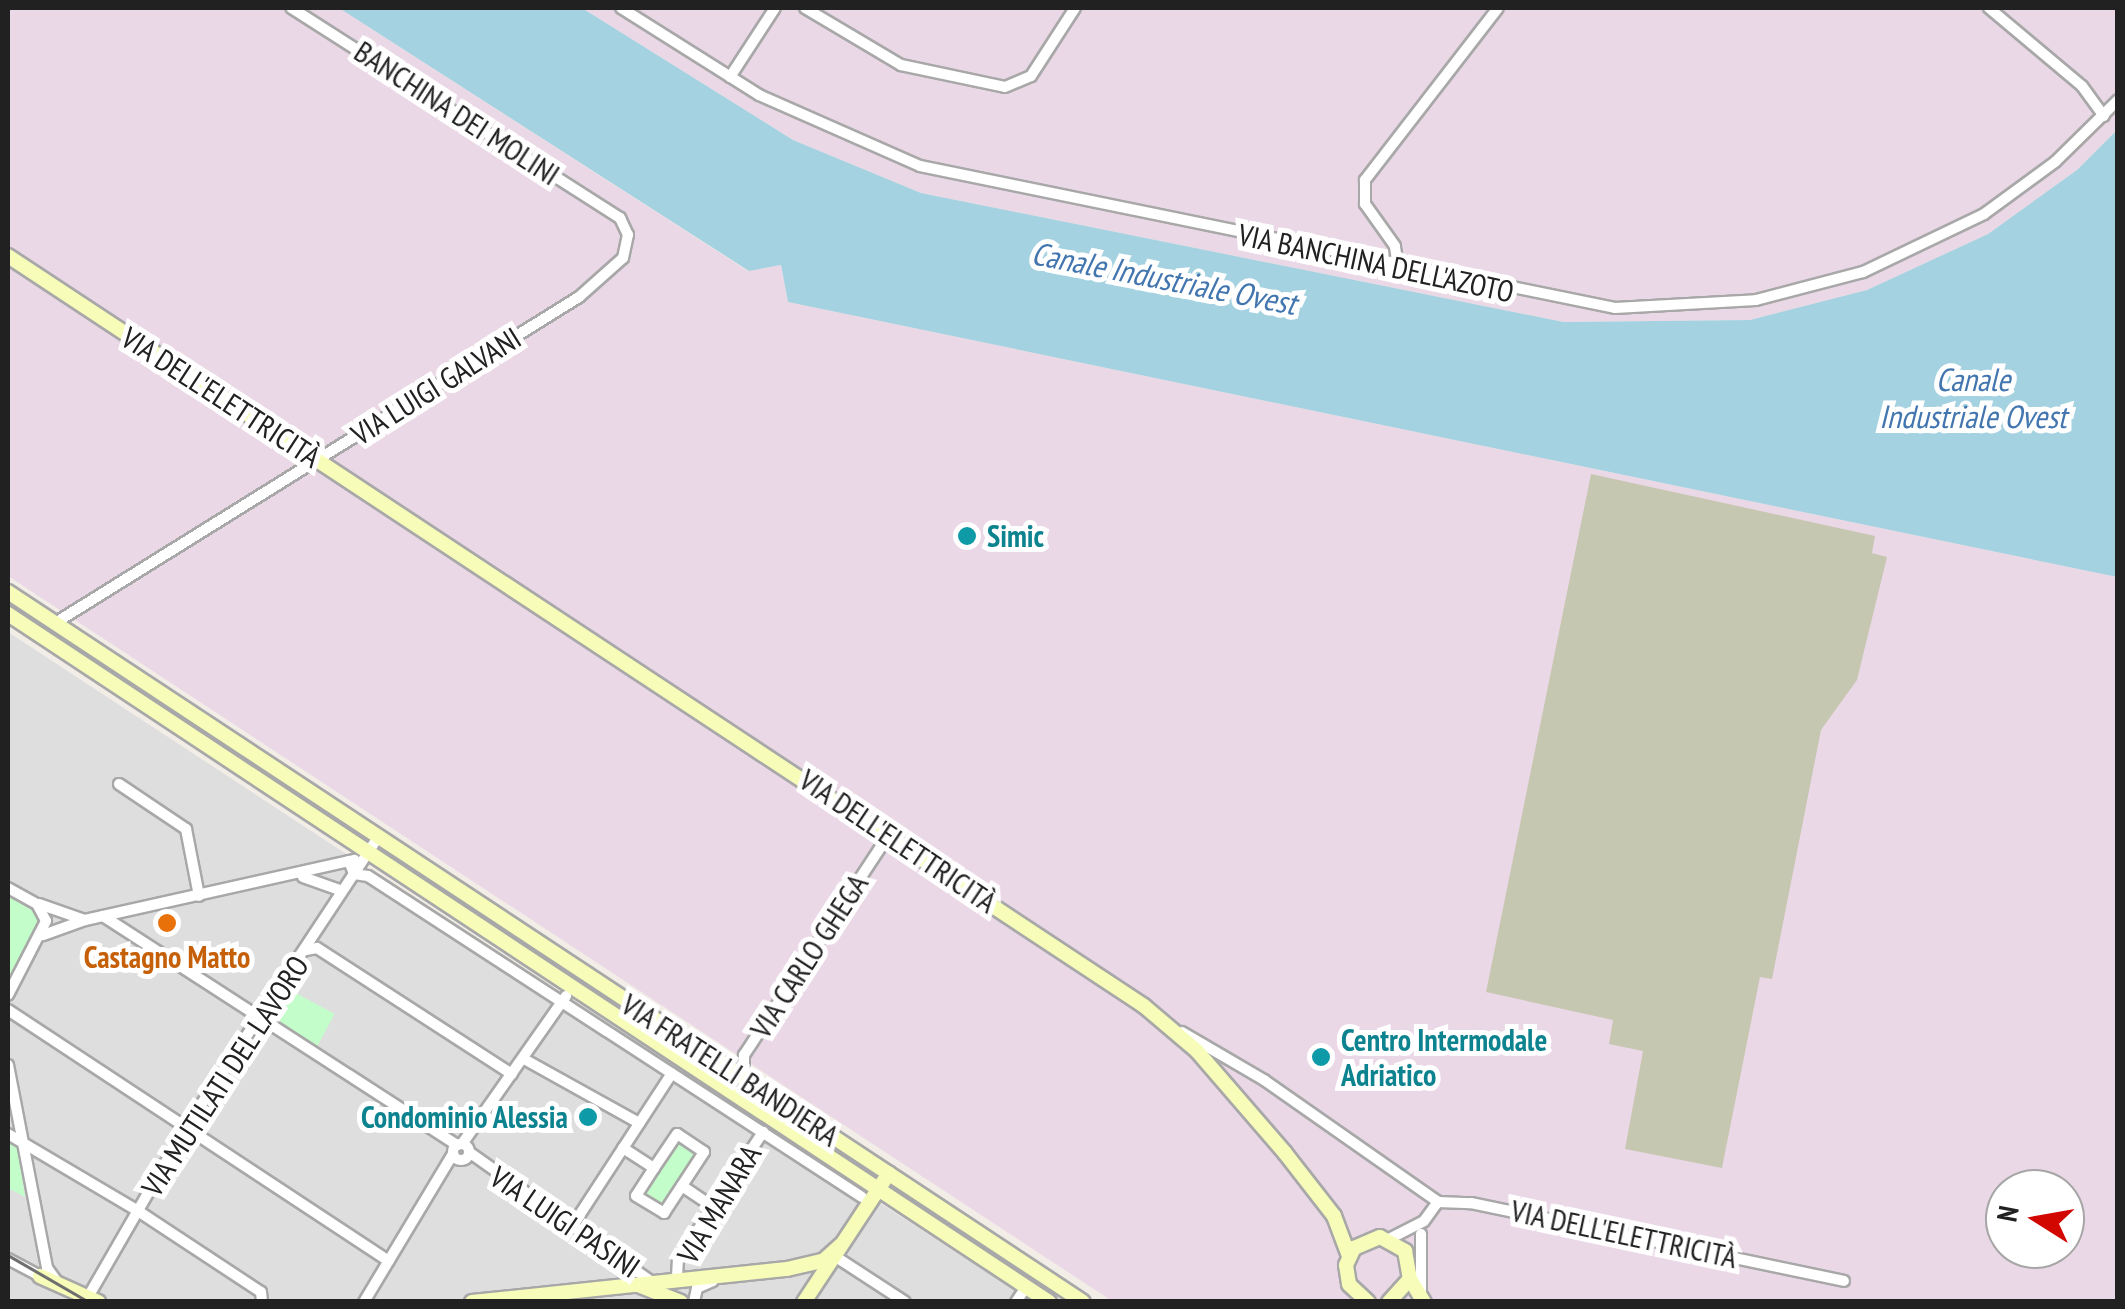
<!DOCTYPE html>
<meta charset="utf-8">
<style>
body{margin:0}
#map{position:relative;width:2125px;height:1309px;overflow:hidden;background:#f2eee7;font-family:"PT Sans Narrow",sans-serif}
div>[style]{position:absolute}
.residential>*{inset:0;background:#dfdede}
.industrial>*{inset:0;background:#ebd8e7}
.construction>*{inset:0;background:#c6c7b1}
.park>*{inset:0;background:#c3fdc9;transform-origin:0 0}
.water>*{inset:0;background:#a5d2e1}
.roads{filter:drop-shadow(2px 0 #a8a8a8) drop-shadow(-2px 0 #a8a8a8) drop-shadow(0 2px #a8a8a8) drop-shadow(0 -2px #a8a8a8)}
.street>*{height:10px;margin:-5px;padding:0 5px;transform-origin:5px;border-radius:5px;background:#fff}
.street>.ring{margin:-5px;padding:0;box-sizing:content-box;background:none;border:10px solid #fff;border-radius:50%}
.secondary>*{height:14px;margin:-7px;padding:0 7px;transform-origin:7px;border-radius:7px;background:#f7fdb9}
.tram>*{height:2.5px;margin:-1.25px;padding:0 1.25px;transform-origin:1.25px;border-radius:1.25px;background:#6f6f6f}
.dots>*{width:28px;height:28px;translate:-50% -50%;box-sizing:border-box;border:5px solid #fff;border-radius:50%}
span{translate:-50% -50%;white-space:nowrap;text-align:center;line-height:1.15;-webkit-text-stroke:10px #fff;paint-order:stroke}
.street-label{font-size:30px;color:#212121}
.culture-label{font-size:30px;color:#0d838f;font-weight:700}
.left{translate:0 -50%;text-align:left}
.right{translate:-100% -50%;text-align:right}
.food-label{font-size:30px;color:#c56008;font-weight:700}
.water-label{font-size:32px;color:#4376af;font-style:italic}
.frame{position:absolute;inset:0;border:10px solid #212121;pointer-events:none}
.north{position:absolute;left:1985px;top:1169px;width:100px;height:100px;box-sizing:border-box;background:#fff;border:2px solid #a6a6a6;border-radius:50%;rotate:281deg;font-size:28px;font-weight:700;line-height:40px;text-align:center;color:#212121}
.north::after{content:'';display:block;margin:auto;width:35px;height:45px;background:#d10700;clip-path:polygon(50% 0,100% 100%,50% 72%,0 100%)}
</style>
<div id="map">
<div class="residential">
<i style="clip-path:polygon(8px 632px,674px 1069px,1031px 1301px,8px 1301px)"></i>
</div>
<div class="industrial">
<i style="clip-path:polygon(evenodd,8px 8px,339px 8px,748px 271px,781px 265px,788px 302px,2117px 577px,2117px 1301px,1112px 1301px,8px 576px,8px 8px,2005px 1189px,2065px 1189px,2065px 1249px,2005px 1249px,2005px 1189px)"></i>
<i style="clip-path:polygon(582px 8px,2117px 8px,2117px 130px,2077px 170px,1988px 234px,1867px 290px,1750px 320px,1564px 322px,921px 193px,793px 140px)"></i>
</div>
<div class="construction">
<i style="clip-path:polygon(1591px 474px,1875px 536px,1872px 553px,1887px 557px,1857px 680px,1821px 730px,1772px 979px,1760px 977px,1722px 1168px,1625px 1149px,1643px 1051px,1609px 1044px,1613px 1020px,1486px 992px)"></i>
</div>
<div class="park">
<i style="clip-path:polygon(8px 896px,35px 912px,38px 923px,8px 986px)"></i>
<i style="left:286px;top:988px;width:55px;height:39px;rotate:28deg"></i>
<i style="clip-path:polygon(8px 1138px,17px 1143px,25px 1197px,8px 1188px)"></i>
<i style="left:678px;top:1139px;width:24px;height:67px;rotate:33deg"></i>
</div>
<div class="water">
<i style="clip-path:polygon(339px 8px,582px 8px,793px 140px,921px 193px,1564px 322px,1750px 320px,1867px 290px,1988px 234px,2077px 170px,2117px 130px,2117px 577px,788px 302px,781px 265px,749px 271px)"></i>
</div>
<div class="roads">
<div class="street">
<i style="left:621px;top:8px;width:163px;rotate:32.2deg"></i>
<i style="left:759px;top:95px;width:176px;rotate:23.8deg"></i>
<i style="left:920px;top:166px;width:709px;rotate:11.55deg"></i>
<i style="left:1615px;top:308px;width:141px;rotate:-3.2deg"></i>
<i style="left:1756px;top:300px;width:111px;rotate:-14.7deg"></i>
<i style="left:1863px;top:272px;width:134px;rotate:-25.6deg"></i>
<i style="left:1984px;top:214px;width:88px;rotate:-36.2deg"></i>
<i style="left:2055px;top:162px;width:88px;rotate:-44.5deg"></i>
<i style="left:805px;top:8px;width:112px;rotate:30.7deg"></i>
<i style="left:901px;top:65px;width:106px;rotate:11.9deg"></i>
<i style="left:1005px;top:87px;width:28px;rotate:-23deg"></i>
<i style="left:1031px;top:76px;width:81px;rotate:-57.1deg"></i>
<i style="left:1989px;top:8px;width:121px;rotate:40deg"></i>
<i style="left:2082px;top:86px;width:37px;rotate:54deg"></i>
<i style="left:730px;top:77px;width:82px;rotate:-56.9deg"></i>
<i style="left:1398px;top:266px;width:20px;rotate:-99deg"></i>
<i style="left:1395px;top:246px;width:52px;rotate:-125.5deg"></i>
<i style="left:1365px;top:204px;width:24px;rotate:-90deg"></i>
<i style="left:1365px;top:180px;width:217px;rotate:-52.3deg"></i>
<i style="left:55px;top:623px;width:617px;rotate:-31.89deg"></i>
<i style="left:579px;top:297px;width:59px;rotate:-41.6deg"></i>
<i style="left:623px;top:258px;width:24px;rotate:-78deg"></i>
<i style="left:628px;top:235px;width:19px;rotate:-115deg"></i>
<i style="left:620px;top:218px;width:390px;rotate:-147.4deg"></i>
<i style="left:119px;top:784px;width:81px;rotate:33.9deg"></i>
<i style="left:186px;top:829px;width:68px;rotate:79deg"></i>
<i style="left:349px;top:861px;width:14px;rotate:69deg"></i>
<i style="left:354px;top:874px;width:14px;rotate:8deg"></i>
<i style="left:368px;top:876px;width:589px;rotate:33.02deg"></i>
<i style="left:303px;top:877px;width:41px;rotate:19.7deg"></i>
<i style="left:8px;top:888px;width:33px;rotate:29deg"></i>
<i style="left:37px;top:904px;width:19px;rotate:62deg"></i>
<i style="left:46px;top:921px;width:83px;rotate:117.2deg"></i>
<i style="left:39px;top:904px;width:49px;rotate:19.2deg"></i>
<i style="left:85px;top:920px;width:45px;rotate:160.3deg"></i>
<i style="left:103px;top:916px;width:422px;rotate:32.9deg"></i>
<i style="left:85px;top:920px;width:276px;rotate:-12.6deg"></i>
<i style="left:306px;top:950px;width:11px;rotate:-10deg"></i>
<i style="left:317px;top:948px;width:232px;rotate:32.9deg"></i>
<i style="left:8px;top:1010px;width:456px;rotate:33.4deg"></i>
<i style="left:1182px;top:1032px;width:95px;rotate:30.3deg"></i>
<i style="left:1264px;top:1080px;width:213px;rotate:35deg"></i>
<i style="left:524px;top:1059px;width:132px;rotate:29.1deg"></i>
<i style="left:8px;top:1065px;width:207px;rotate:79.1deg"></i>
<i style="left:47px;top:1268px;width:17px;rotate:54deg"></i>
<i style="left:744px;top:1080px;width:25px;rotate:-90deg"></i>
<i style="left:744px;top:1055px;width:264px;rotate:-56.7deg"></i>
<i style="left:8px;top:1134px;width:151px;rotate:30.6deg"></i>
<i style="left:138px;top:1211px;width:147px;rotate:33.4deg"></i>
<i style="left:261px;top:1292px;width:10px;rotate:84deg"></i>
<i class="ring" style="left:453px;top:1144px;width:6px;height:6px"></i>
<i style="left:462px;top:1144px;width:181px;rotate:-54.9deg"></i>
<i style="left:623px;top:1148px;width:37px;rotate:33deg"></i>
<i style="left:654px;top:1168px;width:33px;rotate:123deg"></i>
<i style="left:636px;top:1196px;width:33px;rotate:31deg"></i>
<i style="left:664px;top:1213px;width:73px;rotate:-56.7deg"></i>
<i style="left:704px;top:1152px;width:32px;rotate:-146deg"></i>
<i style="left:677px;top:1134px;width:41px;rotate:124.1deg"></i>
<i style="left:469px;top:1152px;width:221px;rotate:35.4deg"></i>
<i style="left:682px;top:1186px;width:37px;rotate:34deg"></i>
<i style="left:1438px;top:1202px;width:33px;rotate:2deg"></i>
<i style="left:1471px;top:1203px;width:381px;rotate:11.8deg"></i>
<i style="left:573px;top:1225px;width:181px;rotate:-56.9deg"></i>
<i style="left:1389px;top:1239px;width:39px;rotate:-27deg"></i>
<i style="left:1424px;top:1221px;width:24px;rotate:-54deg"></i>
<i style="left:836px;top:1257px;width:82px;rotate:33.1deg"></i>
<i style="left:8px;top:1259px;width:36px;rotate:28deg"></i>
<i style="left:677px;top:1277px;width:17px;rotate:-87deg"></i>
<i style="left:678px;top:1260px;width:154px;rotate:-56.4deg"></i>
<i style="left:1421px;top:1293px;width:59px;rotate:-90deg"></i>
<i style="left:88px;top:1297px;width:194px;rotate:-60deg"></i>
<i style="left:185px;top:1129px;width:351px;rotate:-56.5deg"></i>
<i style="left:364px;top:1302px;width:173px;rotate:-59deg"></i>
<i style="left:694px;top:1302px;width:14px;rotate:-78deg"></i>
<i style="left:697px;top:1288px;width:17px;rotate:-24deg"></i>
<i style="left:1016px;top:1302px;width:18px;rotate:-56deg"></i>
</div>
<div class="secondary">
<i style="left:8px;top:256px;width:1361px;rotate:33.43deg"></i>
<i style="left:1144px;top:1006px;width:70px;rotate:40.3deg"></i>
<i style="left:1197px;top:1051px;width:135px;rotate:49.2deg"></i>
<i style="left:1285px;top:1153px;width:80px;rotate:52.1deg"></i>
<i style="left:1334px;top:1216px;width:43px;rotate:69.4deg"></i>
<i style="left:8px;top:592px;width:1288px;rotate:33.44deg"></i>
<i style="left:8px;top:614px;width:1248px;rotate:33.46deg"></i>
<i style="left:40px;top:1276px;width:64px;rotate:24.1deg"></i>
<i style="left:638px;top:1285px;width:46px;rotate:21.6deg"></i>
<i style="left:472px;top:1302px;width:317px;rotate:-6deg"></i>
<i style="left:787px;top:1269px;width:37px;rotate:-13deg"></i>
<i style="left:823px;top:1261px;width:24px;rotate:-42deg"></i>
<i style="left:804px;top:1302px;width:154px;rotate:-56.6deg"></i>
<i style="left:1368px;top:1302px;width:26px;rotate:-137deg"></i>
<i style="left:1349px;top:1284px;width:19px;rotate:-99deg"></i>
<i style="left:1346px;top:1265px;width:19px;rotate:-65deg"></i>
<i style="left:1354px;top:1248px;width:28px;rotate:-23deg"></i>
<i style="left:1380px;top:1237px;width:29px;rotate:29deg"></i>
<i style="left:1405px;top:1251px;width:28px;rotate:80deg"></i>
<i style="left:1410px;top:1279px;width:27px;rotate:59deg"></i>
<i style="left:1389px;top:1302px;width:31px;rotate:-48deg"></i>
</div>
</div>
<div class="tram">
<i style="left:8px;top:1255px;width:94px;rotate:30.1deg"></i>
</div>
<div class="dots">
<i style="left:967px;top:536px;background:#0f9aa8"></i>
<i style="left:167px;top:923px;background:#e8710a"></i>
<i style="left:1321px;top:1057px;background:#0f9aa8"></i>
<i style="left:588px;top:1117px;background:#0f9aa8"></i>
</div>
<div class="street-label">
<span style="left:457px;top:113px;rotate:33deg">BANCHINA DEI MOLINI</span>
<span style="left:1376px;top:263px;rotate:12deg">VIA BANCHINA DELL'AZOTO</span>
<span style="left:436px;top:386px;rotate:-32deg">VIA LUIGI GALVANI</span>
<span style="left:221px;top:397px;rotate:33deg">VIA DELL'ELETTRICITÀ</span>
<span style="left:898px;top:841px;rotate:34deg">VIA DELL'ELETTRICITÀ</span>
<span style="left:809px;top:956px;rotate:-57deg">VIA CARLO GHEGA</span>
<span style="left:730px;top:1070px;rotate:33deg">VIA FRATELLI BANDIERA</span>
<span style="left:225px;top:1076px;rotate:-57deg">VIA MUTILATI DEL LAVORO</span>
<span style="left:719px;top:1204px;rotate:-59deg">VIA MANARA</span>
<span style="left:565px;top:1222px;rotate:34deg">VIA LUIGI PASINI</span>
<span style="left:1624px;top:1234px;rotate:12deg">VIA DELL'ELETTRICITÀ</span>
</div>
<div class="culture-label">
<span class="left" style="left:987px;top:536px">Simic</span>
<span class="left" style="left:1341px;top:1057px">Centro Intermodale<br>Adriatico</span>
<span class="right" style="left:568px;top:1117px">Condominio Alessia</span>
</div>
<div class="food-label">
<span style="left:167px;top:957px">Castagno Matto</span>
</div>
<div class="water-label">
<span style="left:1164px;top:278px;rotate:11deg">Canale Industriale Ovest</span>
<span style="left:1973px;top:398px">Canale<br>Industriale Ovest</span>
</div>
<div class="frame"></div>
<div class="north">N</div>
</div>
